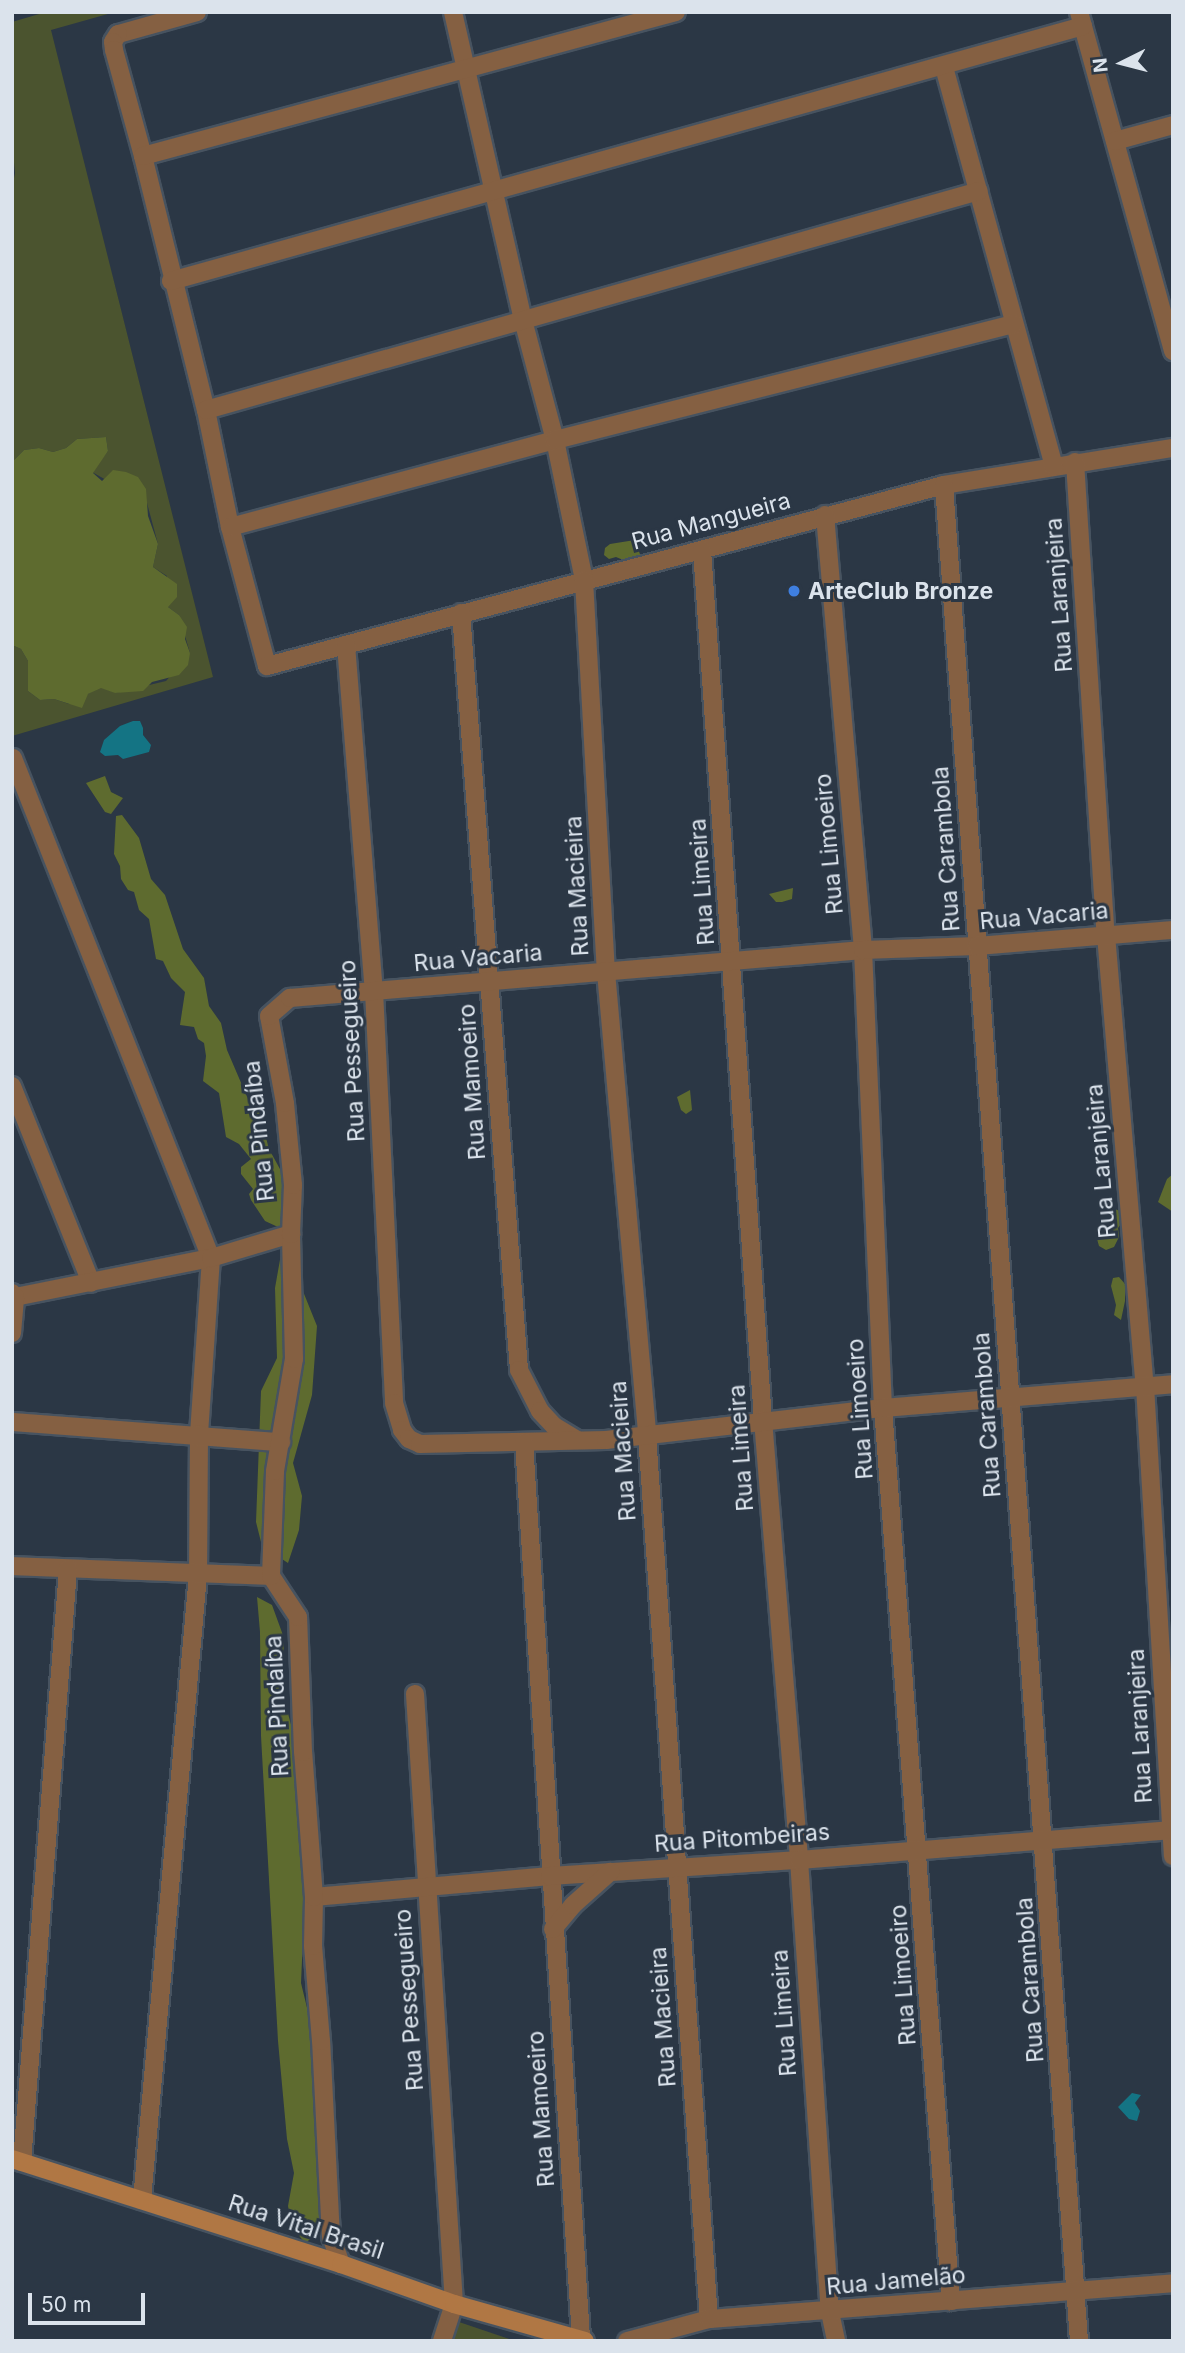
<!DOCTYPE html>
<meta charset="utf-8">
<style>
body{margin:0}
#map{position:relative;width:1185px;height:2353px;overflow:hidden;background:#2b3745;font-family:Inter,sans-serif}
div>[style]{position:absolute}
.green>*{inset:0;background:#4b542f}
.forest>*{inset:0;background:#5e6b2f}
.water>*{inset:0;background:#147484}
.roads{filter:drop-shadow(2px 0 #475360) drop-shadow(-2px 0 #475360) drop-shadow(0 2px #475360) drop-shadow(0 -2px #475360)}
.street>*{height:18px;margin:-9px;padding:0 9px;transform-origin:9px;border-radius:9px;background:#856042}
.secondary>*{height:18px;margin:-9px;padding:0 9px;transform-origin:9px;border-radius:9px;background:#b07744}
.dots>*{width:19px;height:19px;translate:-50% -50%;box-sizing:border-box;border:4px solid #2b3745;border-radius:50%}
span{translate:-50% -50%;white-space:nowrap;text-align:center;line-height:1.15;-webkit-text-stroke:6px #2b3745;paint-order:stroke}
.street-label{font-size:23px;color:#dbe3ec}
.poi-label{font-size:23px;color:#dbe3ec;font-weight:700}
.left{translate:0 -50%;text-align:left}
.frame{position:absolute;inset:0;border:14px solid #dbe3ec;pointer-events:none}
.north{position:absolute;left:1087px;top:28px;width:70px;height:70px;-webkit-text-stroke:5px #2b3745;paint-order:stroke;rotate:264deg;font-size:19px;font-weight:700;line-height:28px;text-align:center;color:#dbe3ec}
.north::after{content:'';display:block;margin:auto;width:24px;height:32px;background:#dbe3ec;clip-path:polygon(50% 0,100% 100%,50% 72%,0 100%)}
.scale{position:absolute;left:28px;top:2293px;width:117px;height:32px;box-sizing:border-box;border:4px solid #dbe3ec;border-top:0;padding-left:9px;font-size:21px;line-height:24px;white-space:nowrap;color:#dbe3ec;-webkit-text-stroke:5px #2b3745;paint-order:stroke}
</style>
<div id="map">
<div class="green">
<i style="clip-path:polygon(46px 12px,115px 12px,51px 30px,213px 677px,12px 736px,12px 645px,21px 649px,28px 661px,28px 691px,40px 700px,54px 699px,69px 704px,101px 687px,116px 693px,166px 681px,190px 653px,179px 615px,168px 607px,167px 576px,153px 567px,158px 544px,147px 503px,92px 472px,108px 451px,106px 437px,77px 439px,66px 448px,53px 452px,39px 448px,24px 450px,12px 462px,12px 188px,15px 173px,12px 142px,12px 22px)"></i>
<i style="clip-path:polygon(459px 2322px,515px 2341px,453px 2341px)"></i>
</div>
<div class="forest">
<i style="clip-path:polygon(106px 437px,108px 451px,93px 473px,102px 481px,113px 470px,126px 472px,138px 477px,146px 489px,148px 516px,158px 544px,153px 567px,177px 584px,177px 597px,168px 607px,179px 615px,187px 627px,185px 639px,190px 653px,188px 665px,179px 675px,152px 682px,143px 691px,115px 693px,101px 688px,88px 694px,82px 708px,54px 699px,40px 700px,28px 691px,28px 661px,21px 649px,12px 645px,12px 462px,24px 450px,39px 448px,53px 452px,66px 448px,77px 439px)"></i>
<i style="clip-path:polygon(635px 540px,642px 560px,628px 562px,616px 557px,609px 559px,604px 555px,605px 548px,610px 544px)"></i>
<i style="clip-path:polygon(105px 776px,111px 792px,123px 798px,111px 814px,105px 812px,86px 783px)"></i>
<i style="clip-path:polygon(122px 815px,139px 838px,151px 879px,165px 895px,183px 949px,204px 978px,209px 1006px,221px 1023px,227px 1050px,248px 1099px,258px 1108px,269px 1149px,286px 1180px,288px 1226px,278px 1227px,265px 1221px,251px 1200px,249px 1194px,253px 1189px,241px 1174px,241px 1167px,251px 1159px,239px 1144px,226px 1137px,219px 1093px,203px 1081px,206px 1056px,204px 1043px,198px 1039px,194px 1027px,180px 1025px,185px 992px,171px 978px,163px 961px,156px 959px,149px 919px,139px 910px,134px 892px,128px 890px,121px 879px,120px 866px,114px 854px,116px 816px)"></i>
<i style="clip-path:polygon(793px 888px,792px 899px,782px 902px,776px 902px,769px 894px)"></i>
<i style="clip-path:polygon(690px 1090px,692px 1110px,686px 1114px,681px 1110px,677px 1097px)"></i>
<i style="clip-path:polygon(1173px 1174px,1173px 1212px,1158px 1202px,1167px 1179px)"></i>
<i style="clip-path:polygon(1112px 1208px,1120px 1211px,1123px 1221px,1118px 1228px,1119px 1237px,1114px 1247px,1106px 1250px,1099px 1246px,1097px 1239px,1111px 1231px,1104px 1219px,1105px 1211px)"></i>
<i style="clip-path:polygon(281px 1254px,292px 1264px,317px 1326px,312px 1395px,293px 1463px,302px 1496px,299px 1530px,288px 1563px,262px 1546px,256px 1522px,261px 1391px,277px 1358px,275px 1288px)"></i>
<i style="clip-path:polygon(1119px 1277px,1125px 1284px,1125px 1301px,1121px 1320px,1114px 1315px,1116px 1305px,1111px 1286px,1113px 1278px)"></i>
<i style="clip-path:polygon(257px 1597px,272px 1605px,284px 1638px,282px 1692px,292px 1728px,298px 1785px,305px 1892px,301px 1983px,310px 2020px,321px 2129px,324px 2200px,316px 2235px,305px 2243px,292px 2227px,288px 2206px,294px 2173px,287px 2139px,278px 2041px,261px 1736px,260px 1632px)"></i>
</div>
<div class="water">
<i style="clip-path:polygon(133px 721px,140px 721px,143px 728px,143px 735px,151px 745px,149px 752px,123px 759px,118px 755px,105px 756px,100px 752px,104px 740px,120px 726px)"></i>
<i style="clip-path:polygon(1132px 2093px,1141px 2095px,1135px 2103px,1140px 2111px,1137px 2121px,1129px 2119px,1118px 2107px)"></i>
</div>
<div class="roads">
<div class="street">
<i style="left:197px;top:12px;width:82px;rotate:164.4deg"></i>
<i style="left:118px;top:34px;width:9px;rotate:122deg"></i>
<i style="left:113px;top:42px;width:8px;rotate:83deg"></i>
<i style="left:114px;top:50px;width:110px;rotate:74.7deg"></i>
<i style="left:143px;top:156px;width:262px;rotate:76.1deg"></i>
<i style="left:206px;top:410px;width:119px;rotate:78.4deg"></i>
<i style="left:230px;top:527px;width:144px;rotate:75.1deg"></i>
<i style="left:267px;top:666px;width:701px;rotate:-14.97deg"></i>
<i style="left:944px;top:485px;width:232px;rotate:-9.2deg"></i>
<i style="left:453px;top:12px;width:316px;rotate:77.2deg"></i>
<i style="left:523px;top:320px;width:124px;rotate:75.1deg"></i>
<i style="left:555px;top:440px;width:143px;rotate:78.3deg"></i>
<i style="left:584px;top:580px;width:393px;rotate:86.8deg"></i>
<i style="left:606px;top:972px;width:465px;rotate:84.9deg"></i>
<i style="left:647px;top:1435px;width:886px;rotate:85.99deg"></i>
<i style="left:1079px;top:12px;width:352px;rotate:74.5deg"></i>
<i style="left:944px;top:67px;width:414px;rotate:74.6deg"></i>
<i style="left:1115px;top:141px;width:60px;rotate:-15.4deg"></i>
<i style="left:143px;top:156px;width:552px;rotate:-15.12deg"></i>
<i style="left:171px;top:281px;width:947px;rotate:-15.62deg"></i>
<i style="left:206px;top:410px;width:803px;rotate:-15.82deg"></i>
<i style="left:1075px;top:462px;width:474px;rotate:86.3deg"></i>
<i style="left:1106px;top:935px;width:453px;rotate:85.1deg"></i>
<i style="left:1145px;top:1386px;width:471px;rotate:86.6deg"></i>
<i style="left:944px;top:485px;width:1861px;rotate:85.84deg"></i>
<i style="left:825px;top:515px;width:437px;rotate:85deg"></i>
<i style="left:863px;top:950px;width:458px;rotate:87.5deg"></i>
<i style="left:883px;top:1408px;width:896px;rotate:85.65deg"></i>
<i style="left:230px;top:527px;width:336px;rotate:-15deg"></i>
<i style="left:555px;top:440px;width:473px;rotate:-14.2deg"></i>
<i style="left:702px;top:550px;width:872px;rotate:85.99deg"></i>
<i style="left:763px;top:1420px;width:441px;rotate:85.3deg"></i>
<i style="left:799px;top:1860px;width:453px;rotate:86.1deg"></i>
<i style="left:830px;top:2312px;width:30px;rotate:78deg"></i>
<i style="left:461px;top:613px;width:759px;rotate:85.62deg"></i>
<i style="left:519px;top:1370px;width:46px;rotate:62.9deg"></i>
<i style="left:540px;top:1411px;width:21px;rotate:47deg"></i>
<i style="left:554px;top:1426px;width:27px;rotate:31deg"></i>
<i style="left:346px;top:645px;width:347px;rotate:85.4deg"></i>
<i style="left:374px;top:991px;width:412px;rotate:87.2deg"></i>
<i style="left:394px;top:1403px;width:28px;rotate:73deg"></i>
<i style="left:402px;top:1430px;width:11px;rotate:52deg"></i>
<i style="left:409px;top:1439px;width:12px;rotate:24deg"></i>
<i style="left:420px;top:1444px;width:186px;rotate:-1.2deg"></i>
<i style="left:606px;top:1440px;width:279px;rotate:-6.6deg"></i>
<i style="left:883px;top:1408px;width:291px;rotate:-4.7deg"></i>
<i style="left:13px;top:758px;width:538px;rotate:68.4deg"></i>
<i style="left:211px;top:1258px;width:176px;rotate:93.9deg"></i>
<i style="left:199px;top:1434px;width:141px;rotate:90.4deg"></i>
<i style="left:198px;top:1575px;width:628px;rotate:95.12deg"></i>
<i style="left:12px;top:1086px;width:212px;rotate:68.1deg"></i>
<i style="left:12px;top:1293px;width:5px;rotate:53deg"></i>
<i style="left:15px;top:1297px;width:200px;rotate:-11.3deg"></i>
<i style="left:211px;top:1258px;width:84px;rotate:-16.7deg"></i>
<i style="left:12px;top:1333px;width:36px;rotate:-85deg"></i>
<i style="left:12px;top:1422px;width:270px;rotate:4.3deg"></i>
<i style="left:524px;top:1442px;width:899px;rotate:86.36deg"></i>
<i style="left:12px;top:1566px;width:259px;rotate:2.2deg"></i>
<i style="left:415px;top:1694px;width:611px;rotate:86.34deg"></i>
<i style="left:454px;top:2304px;width:39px;rotate:108deg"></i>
<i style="left:314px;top:1897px;width:237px;rotate:-5.1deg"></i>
<i style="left:550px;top:1876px;width:250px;rotate:-3.7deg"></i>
<i style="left:799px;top:1860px;width:375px;rotate:-4.6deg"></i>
<i style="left:553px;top:1929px;width:31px;rotate:-50deg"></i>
<i style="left:573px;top:1905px;width:50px;rotate:-41.7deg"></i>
<i style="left:22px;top:2162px;width:595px;rotate:-85.56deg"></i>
<i style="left:341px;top:2264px;width:29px;rotate:-110deg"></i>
<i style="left:331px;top:2237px;width:196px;rotate:-92.9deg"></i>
<i style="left:321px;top:2041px;width:95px;rotate:-94.8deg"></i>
<i style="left:313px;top:1946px;width:49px;rotate:-88.8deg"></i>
<i style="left:314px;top:1897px;width:145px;rotate:-94.3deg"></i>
<i style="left:303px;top:1752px;width:135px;rotate:-92.1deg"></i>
<i style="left:298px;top:1617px;width:49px;rotate:-123.4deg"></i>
<i style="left:271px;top:1576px;width:105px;rotate:-87.8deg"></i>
<i style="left:275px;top:1471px;width:114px;rotate:-80.4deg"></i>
<i style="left:294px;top:1359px;width:125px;rotate:-91.4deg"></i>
<i style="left:291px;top:1234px;width:49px;rotate:-87.7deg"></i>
<i style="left:293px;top:1185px;width:82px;rotate:-95.6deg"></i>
<i style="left:285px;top:1103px;width:88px;rotate:-100.4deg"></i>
<i style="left:269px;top:1016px;width:28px;rotate:-41deg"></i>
<i style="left:290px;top:998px;width:575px;rotate:-4.79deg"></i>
<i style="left:863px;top:950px;width:114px;rotate:-2deg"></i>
<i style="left:977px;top:946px;width:197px;rotate:-4.7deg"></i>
<i style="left:627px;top:2341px;width:85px;rotate:-15deg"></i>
<i style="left:709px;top:2319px;width:465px;rotate:-4.4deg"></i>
</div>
<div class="secondary">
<i style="left:12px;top:2159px;width:345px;rotate:17.7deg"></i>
<i style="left:341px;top:2264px;width:120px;rotate:19.5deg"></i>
<i style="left:454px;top:2304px;width:136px;rotate:15.8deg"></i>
</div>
</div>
<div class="dots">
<i style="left:794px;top:591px;background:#3f7fe0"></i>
</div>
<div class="street-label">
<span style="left:711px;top:521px;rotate:-15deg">Rua Mangueira</span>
<span style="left:1059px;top:595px;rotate:-94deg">Rua Laranjeira</span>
<span style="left:829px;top:844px;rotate:-95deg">Rua Limoeiro</span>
<span style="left:946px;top:849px;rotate:-94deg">Rua Carambola</span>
<span style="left:702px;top:882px;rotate:-94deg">Rua Limeira</span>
<span style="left:577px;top:886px;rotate:-93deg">Rua Macieira</span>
<span style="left:1044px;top:916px;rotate:-5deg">Rua Vacaria</span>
<span style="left:478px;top:958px;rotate:-5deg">Rua Vacaria</span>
<span style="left:352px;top:1051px;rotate:-93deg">Rua Pessegueiro</span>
<span style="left:472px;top:1082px;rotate:-94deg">Rua Mamoeiro</span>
<span style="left:259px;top:1131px;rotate:-96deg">Rua Pindaíba</span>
<span style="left:1101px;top:1161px;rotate:-95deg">Rua Laranjeira</span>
<span style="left:860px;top:1409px;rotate:-94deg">Rua Limoeiro</span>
<span style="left:987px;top:1415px;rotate:-94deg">Rua Carambola</span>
<span style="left:741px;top:1448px;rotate:-94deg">Rua Limeira</span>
<span style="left:623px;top:1451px;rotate:-94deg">Rua Macieira</span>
<span style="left:277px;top:1706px;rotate:-93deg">Rua Pindaíba</span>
<span style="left:1140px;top:1726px;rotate:-93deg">Rua Laranjeira</span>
<span style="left:742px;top:1838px;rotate:-4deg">Rua Pitombeiras</span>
<span style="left:903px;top:1975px;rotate:-94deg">Rua Limoeiro</span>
<span style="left:1030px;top:1980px;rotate:-94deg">Rua Carambola</span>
<span style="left:409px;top:2000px;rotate:-94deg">Rua Pessegueiro</span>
<span style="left:784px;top:2013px;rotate:-94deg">Rua Limeira</span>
<span style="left:663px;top:2017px;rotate:-94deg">Rua Macieira</span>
<span style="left:541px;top:2109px;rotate:-94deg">Rua Mamoeiro</span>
<span style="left:306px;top:2227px;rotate:18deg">Rua Vital Brasil</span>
<span style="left:896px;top:2281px;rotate:-5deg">Rua Jamelão</span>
</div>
<div class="poi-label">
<span class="left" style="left:808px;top:591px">ArteClub Bronze</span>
</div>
<div class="frame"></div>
<div class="north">N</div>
<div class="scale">50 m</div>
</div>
